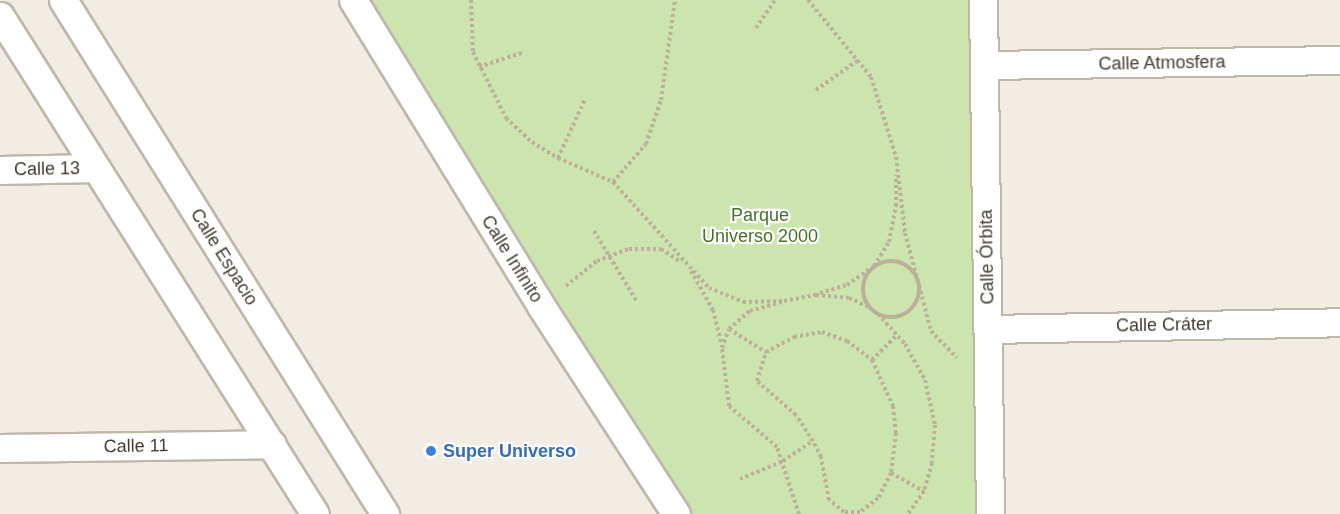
<!DOCTYPE html>
<meta charset="utf-8">
<style>
body{margin:0}
#map{position:relative;width:1340px;height:514px;overflow:hidden;background:#f1ede4;font-family:Helvetica,sans-serif}
div>[style]{position:absolute}
.green>*{inset:0;background:#cce4ad}
.path>*{height:4px;margin-top:-2px;transform-origin:0;background:repeating-linear-gradient(90deg,#bdb099 0 3px,transparent 0 6px)}
.path>.ring{margin:-2px;padding:0;box-sizing:content-box;background:none;border:4px solid #bdb099;border-radius:50%}
.roads{filter:drop-shadow(2px 0 #bfb7aa) drop-shadow(-2px 0 #bfb7aa) drop-shadow(0 2px #bfb7aa) drop-shadow(0 -2px #bfb7aa)}
.street>*{height:27px;margin:-13.5px;padding:0 13.5px;transform-origin:13.5px;border-radius:13.5px;background:#fff}
.dots>*{width:16px;height:16px;translate:-50% -50%;box-sizing:border-box;border:3px solid #fff;border-radius:50%}
span{translate:-50% -50%;white-space:nowrap;text-align:center;line-height:1.15;-webkit-text-stroke:4.5px #fff;paint-order:stroke}
.street-label{font-size:18px;color:#433d34}
.park-label{font-size:18px;color:#46712a}
.shop-label{font-size:18px;color:#366cbe;font-weight:700}
.left{translate:0 -50%;text-align:left}
</style>
<div id="map">
<div class="green">
<i style="clip-path:polygon(360px 0,983px 0,990px 514px,676px 514px)"></i>
</div>
<div class="path">
<i style="left:471px;top:0;width:52px;rotate:87.8deg"></i>
<i style="left:473px;top:52px;width:74px;rotate:63.4deg"></i>
<i style="left:506px;top:118px;width:35px;rotate:43deg"></i>
<i style="left:532px;top:142px;width:31px;rotate:32deg"></i>
<i style="left:558px;top:158px;width:60px;rotate:23.6deg"></i>
<i style="left:613px;top:182px;width:143px;rotate:47.8deg"></i>
<i style="left:709px;top:288px;width:37px;rotate:22deg"></i>
<i style="left:743px;top:302px;width:41px;rotate:-1.4deg"></i>
<i style="left:808px;top:0;width:99px;rotate:50.7deg"></i>
<i style="left:871px;top:77px;width:84px;rotate:72.6deg"></i>
<i style="left:896px;top:157px;width:77px;rotate:83.2deg"></i>
<i style="left:905px;top:233px;width:101px;rotate:75.1deg"></i>
<i style="left:931px;top:331px;width:37px;rotate:46deg"></i>
<i style="left:756px;top:28px;width:34px;rotate:-56deg"></i>
<i style="left:479px;top:67px;width:47px;rotate:-18.4deg"></i>
<i style="left:816px;top:90px;width:52px;rotate:-35.5deg"></i>
<i style="left:558px;top:158px;width:65px;rotate:-65.4deg"></i>
<i style="left:613px;top:182px;width:50px;rotate:-49deg"></i>
<i style="left:646px;top:144px;width:46px;rotate:-71.2deg"></i>
<i style="left:661px;top:100px;width:101px;rotate:-82deg"></i>
<i style="left:594px;top:231px;width:81px;rotate:58.7deg"></i>
<i class="ring" style="left:863px;top:261px;width:52px;height:52px"></i>
<i style="left:691px;top:271px;width:45px;rotate:60.6deg"></i>
<i style="left:713px;top:310px;width:38px;rotate:76deg"></i>
<i style="left:566px;top:286px;width:40px;rotate:-39deg"></i>
<i style="left:597px;top:261px;width:34px;rotate:-21deg"></i>
<i style="left:629px;top:249px;width:32px"></i>
<i style="left:661px;top:249px;width:24px;rotate:33deg"></i>
<i style="left:820px;top:293px;width:28px;rotate:-17deg"></i>
<i style="left:847px;top:285px;width:33px;rotate:-35deg"></i>
<i style="left:874px;top:266px;width:28px;rotate:-58deg"></i>
<i style="left:889px;top:242px;width:37px;rotate:-79deg"></i>
<i style="left:896px;top:206px;width:31px;rotate:-90deg"></i>
<i style="left:878px;top:314px;width:40px;rotate:48deg"></i>
<i style="left:905px;top:344px;width:41px;rotate:60.9deg"></i>
<i style="left:925px;top:380px;width:46px;rotate:77.5deg"></i>
<i style="left:935px;top:425px;width:38px;rotate:95deg"></i>
<i style="left:932px;top:463px;width:29px;rotate:106deg"></i>
<i style="left:924px;top:491px;width:28px;rotate:125deg"></i>
<i style="left:729px;top:329px;width:44px;rotate:31.9deg"></i>
<i style="left:822px;top:332px;width:27px;rotate:20deg"></i>
<i style="left:847px;top:341px;width:31px;rotate:37deg"></i>
<i style="left:872px;top:360px;width:51px;rotate:65.5deg"></i>
<i style="left:893px;top:406px;width:27px;rotate:84deg"></i>
<i style="left:896px;top:433px;width:40px;rotate:97.1deg"></i>
<i style="left:891px;top:473px;width:28px;rotate:117deg"></i>
<i style="left:878px;top:498px;width:23px;rotate:142deg"></i>
<i style="left:860px;top:512px;width:16px;rotate:180deg"></i>
<i style="left:844px;top:512px;width:19px;rotate:-141deg"></i>
<i style="left:829px;top:500px;width:44px;rotate:-100.5deg"></i>
<i style="left:821px;top:457px;width:18px;rotate:-117deg"></i>
<i style="left:813px;top:441px;width:31px;rotate:-123deg"></i>
<i style="left:796px;top:415px;width:52px;rotate:-138.9deg"></i>
<i style="left:757px;top:381px;width:30px;rotate:-73deg"></i>
<i style="left:766px;top:352px;width:32px;rotate:-28deg"></i>
<i style="left:794px;top:337px;width:28px;rotate:-10deg"></i>
<i style="left:872px;top:360px;width:35px;rotate:-45deg"></i>
<i style="left:891px;top:473px;width:38px;rotate:29deg"></i>
<i style="left:740px;top:479px;width:47px;rotate:-22.7deg"></i>
<i style="left:783px;top:461px;width:36px;rotate:-34deg"></i>
<i style="left:799px;top:514px;width:71px;rotate:-108.2deg"></i>
<i style="left:777px;top:447px;width:63px;rotate:-139.5deg"></i>
<i style="left:729px;top:406px;width:58px;rotate:-96.9deg"></i>
<i style="left:722px;top:348px;width:20px;rotate:-70deg"></i>
<i style="left:729px;top:329px;width:28px;rotate:-41deg"></i>
<i style="left:750px;top:311px;width:35px;rotate:-16deg"></i>
<i style="left:784px;top:301px;width:33px;rotate:-11deg"></i>
<i style="left:816px;top:295px;width:33px;rotate:5deg"></i>
<i style="left:849px;top:298px;width:22px;rotate:24deg"></i>
</div>
<div class="roads">
<div class="street">
<i style="left:63px;top:0;width:607px;rotate:57.93deg"></i>
<i style="left:353px;top:0;width:359px;rotate:58.4deg"></i>
<i style="left:541px;top:306px;width:248px;rotate:57deg"></i>
<i style="left:983px;top:0;width:514px;rotate:89.22deg"></i>
<i style="left:0;top:16px;width:589px;rotate:57.69deg"></i>
<i style="left:984px;top:65px;width:356px;rotate:-0.8deg"></i>
<i style="left:0;top:170px;width:94px;rotate:-1.2deg"></i>
<i style="left:989px;top:329px;width:351px;rotate:-1.1deg"></i>
<i style="left:0;top:448px;width:272px;rotate:-0.8deg"></i>
</div>
</div>
<div class="dots">
<i style="left:431px;top:451px;background:#3f7fe0"></i>
</div>
<div class="street-label">
<span style="left:1162px;top:63px;rotate:-1deg">Calle Atmosfera</span>
<span style="left:47px;top:169px;rotate:-1deg">Calle 13</span>
<span style="left:224px;top:257px;rotate:58deg">Calle Espacio</span>
<span style="left:987px;top:257px;rotate:-91deg">Calle Órbita</span>
<span style="left:512px;top:259px;rotate:58deg">Calle Infinito</span>
<span style="left:1164px;top:325px;rotate:-1deg">Calle Cráter</span>
<span style="left:136px;top:446px;rotate:-1deg">Calle 11</span>
</div>
<div class="park-label">
<span style="left:760px;top:226px">Parque<br>Universo 2000</span>
</div>
<div class="shop-label">
<span class="left" style="left:443px;top:451px">Super Universo</span>
</div>
</div>
